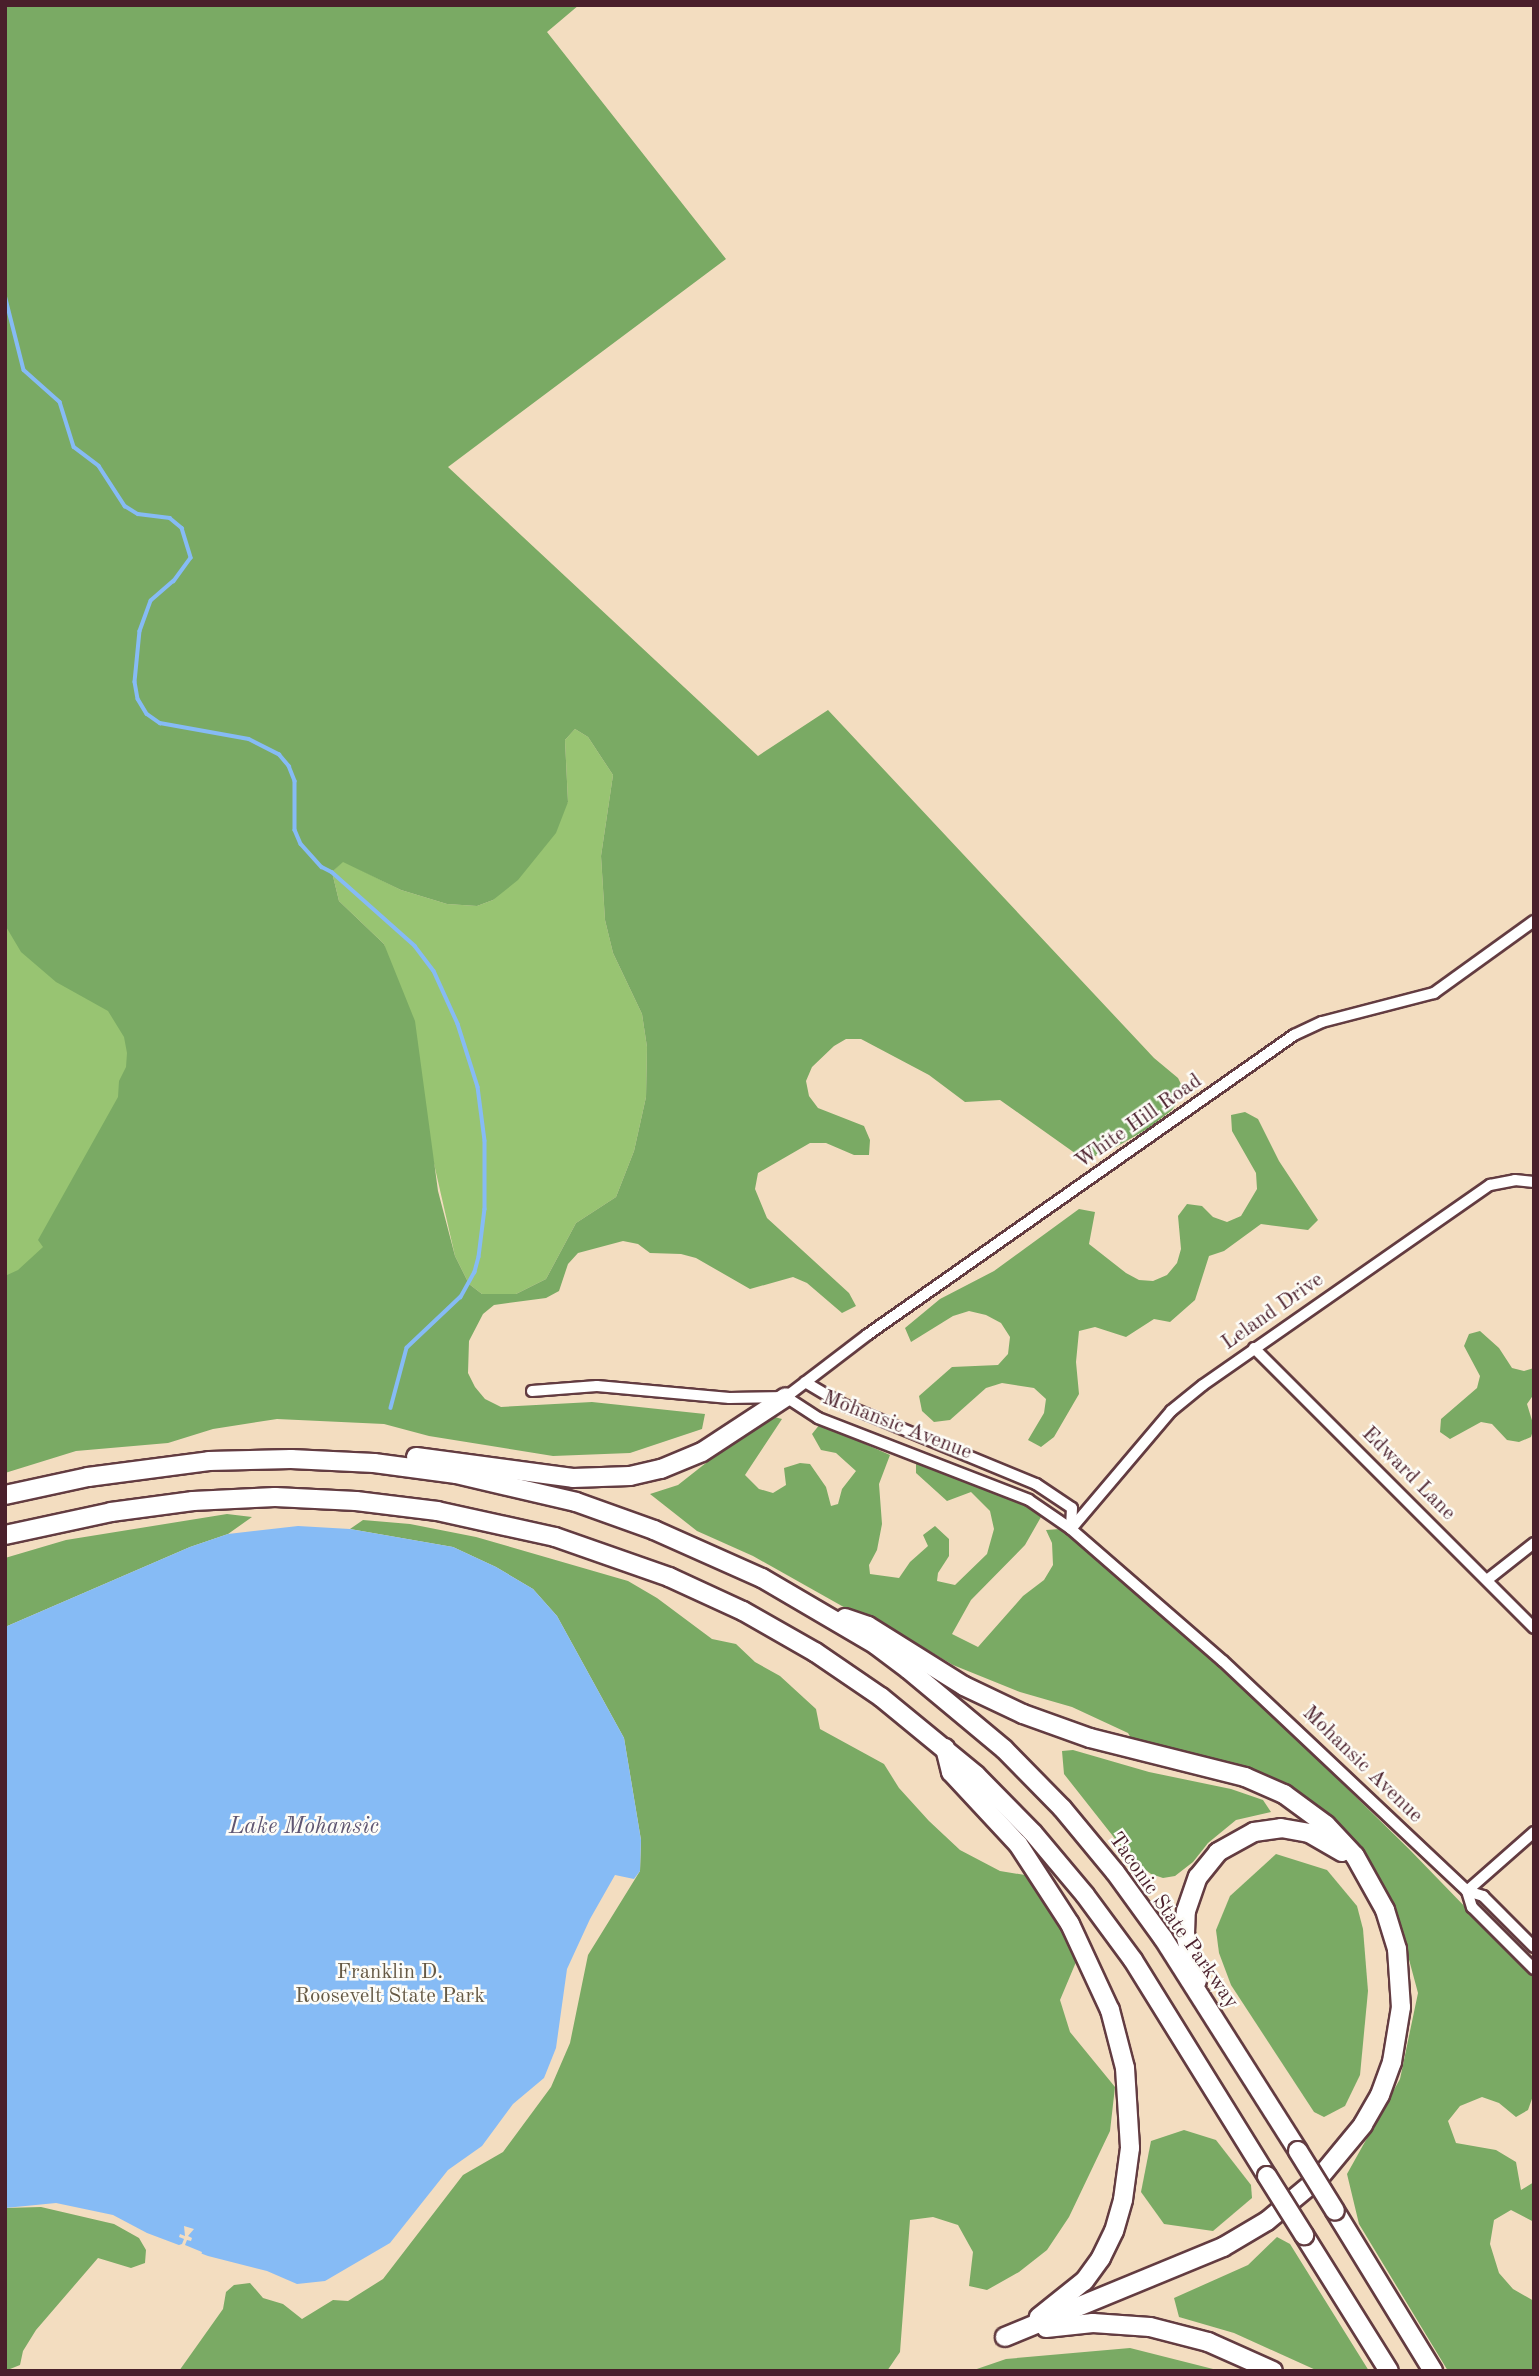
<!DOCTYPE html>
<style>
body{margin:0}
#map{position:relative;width:1539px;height:2376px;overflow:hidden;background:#f3ddc0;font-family:"Old Standard TT",serif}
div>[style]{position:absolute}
.green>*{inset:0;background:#98c472}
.forest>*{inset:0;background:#7aaa64}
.water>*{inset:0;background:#86bbf5}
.pier>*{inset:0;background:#f3ddc0}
.stream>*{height:3.5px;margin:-1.75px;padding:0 1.75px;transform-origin:1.75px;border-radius:1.75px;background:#86bbf5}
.roads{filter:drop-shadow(2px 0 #633c41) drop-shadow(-2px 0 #633c41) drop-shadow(0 2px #633c41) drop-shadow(0 -2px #633c41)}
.minor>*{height:10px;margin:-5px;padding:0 5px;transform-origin:5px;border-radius:5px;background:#fff}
.motorway>*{height:18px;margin:-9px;padding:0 9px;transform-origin:9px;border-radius:9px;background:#fff}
.bridges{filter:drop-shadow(2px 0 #633c41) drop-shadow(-2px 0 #633c41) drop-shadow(0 2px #633c41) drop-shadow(0 -2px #633c41)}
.motorway-bridge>*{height:18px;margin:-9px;padding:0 9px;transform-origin:9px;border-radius:9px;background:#fff}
span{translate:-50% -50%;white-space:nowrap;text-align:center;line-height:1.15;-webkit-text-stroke:5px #fdfcf7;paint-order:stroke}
.street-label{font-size:21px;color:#4a1f2b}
.park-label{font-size:21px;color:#655944}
.water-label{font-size:23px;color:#5f5672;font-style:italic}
.frame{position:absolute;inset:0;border:7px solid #4a1f2b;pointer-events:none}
</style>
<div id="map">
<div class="green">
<i style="clip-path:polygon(575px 729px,588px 737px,613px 775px,601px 856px,605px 920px,613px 953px,642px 1014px,647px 1047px,646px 1097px,634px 1151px,616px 1197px,576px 1223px,546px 1279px,516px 1294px,482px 1294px,469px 1284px,455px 1256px,384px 944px,339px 901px,332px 872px,343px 861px,401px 890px,447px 904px,477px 906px,493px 900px,568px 802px,565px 740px)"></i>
<i style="clip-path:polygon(5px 805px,137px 1037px,125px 1126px,46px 1266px,5px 1277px)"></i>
</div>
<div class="forest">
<i style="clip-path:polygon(evenodd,5px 5px,579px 5px,547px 32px,726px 259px,448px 467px,758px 756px,828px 710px,1154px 1058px,1178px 1078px,1185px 1092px,1172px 1110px,1149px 1128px,1109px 1151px,1095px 1156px,1079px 1156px,1000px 1100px,965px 1102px,929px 1075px,861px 1039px,846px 1039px,834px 1046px,812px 1067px,806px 1081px,809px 1096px,818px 1108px,864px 1126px,870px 1140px,869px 1155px,854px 1155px,826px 1143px,810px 1143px,758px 1173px,755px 1189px,767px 1218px,849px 1293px,856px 1306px,842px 1313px,807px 1283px,793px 1277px,750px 1289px,696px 1258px,681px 1254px,650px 1253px,638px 1244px,623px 1241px,578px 1253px,568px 1264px,559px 1291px,546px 1298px,494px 1305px,483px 1314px,469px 1341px,468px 1373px,475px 1387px,485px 1399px,501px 1407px,592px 1402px,705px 1414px,702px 1429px,630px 1453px,553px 1456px,429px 1436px,384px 1424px,277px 1419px,213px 1429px,168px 1443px,76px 1451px,5px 1473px,5px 1276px,18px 1270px,43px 1247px,38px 1240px,118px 1097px,119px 1081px,126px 1067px,127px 1053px,124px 1037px,108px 1011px,56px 982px,21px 952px,5px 925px,5px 5px,575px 729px,588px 737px,613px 775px,601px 856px,605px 920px,613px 953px,642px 1014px,647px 1047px,646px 1097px,634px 1151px,616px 1197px,576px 1223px,546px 1279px,516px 1294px,482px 1294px,469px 1284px,455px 1256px,438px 1191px,415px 1021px,384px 944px,339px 901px,332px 872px,343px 862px,401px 890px,447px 904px,477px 906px,493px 900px,518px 880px,556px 833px,568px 802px,565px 740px,575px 729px)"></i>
<i style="clip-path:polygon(1245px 1112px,1258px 1119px,1279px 1161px,1318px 1220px,1308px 1230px,1261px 1224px,1224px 1251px,1209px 1256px,1195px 1300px,1170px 1322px,1154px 1319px,1126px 1337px,1095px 1327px,1079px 1331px,1076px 1362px,1079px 1394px,1054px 1437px,1041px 1447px,1028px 1440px,1044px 1413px,1046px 1399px,1034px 1388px,1002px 1383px,986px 1388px,950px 1420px,934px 1422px,922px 1411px,919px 1396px,952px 1367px,998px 1365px,1008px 1354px,1010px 1337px,1001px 1323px,986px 1315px,969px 1311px,953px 1316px,911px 1342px,905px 1328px,940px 1299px,994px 1271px,1079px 1209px,1095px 1212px,1089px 1244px,1126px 1273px,1139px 1280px,1153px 1281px,1167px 1275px,1177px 1263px,1181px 1249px,1178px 1216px,1187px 1204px,1202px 1206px,1213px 1217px,1227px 1222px,1241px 1216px,1257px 1189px,1256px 1173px,1232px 1131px,1231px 1115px)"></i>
<i style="clip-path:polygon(1480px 1331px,1499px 1348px,1512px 1368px,1524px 1371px,1534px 1368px,1534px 1394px,1527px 1404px,1534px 1427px,1531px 1437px,1519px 1442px,1507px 1440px,1492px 1424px,1481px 1422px,1450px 1439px,1440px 1432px,1441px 1419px,1477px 1388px,1480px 1376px,1464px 1346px,1469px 1334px)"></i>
<i style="clip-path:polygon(767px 1415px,782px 1419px,745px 1475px,759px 1489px,773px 1493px,786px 1485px,784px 1468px,800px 1463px,810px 1464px,826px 1487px,831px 1506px,838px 1504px,842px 1489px,856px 1471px,836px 1453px,821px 1450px,812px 1434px,820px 1424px,890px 1455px,879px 1484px,882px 1524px,877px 1550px,869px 1565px,870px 1574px,899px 1578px,910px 1562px,928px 1546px,923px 1535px,935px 1526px,949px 1539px,949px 1556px,938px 1573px,937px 1581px,955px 1585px,987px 1554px,994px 1529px,990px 1511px,971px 1492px,947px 1501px,916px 1473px,916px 1462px,937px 1466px,1020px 1499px,1041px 1517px,1025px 1545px,971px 1600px,952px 1634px,978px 1647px,1023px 1596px,1044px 1580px,1053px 1565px,1052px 1543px,1046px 1530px,1060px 1529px,1143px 1594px,1214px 1658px,1408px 1848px,1534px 1978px,1534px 2093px,1528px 2110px,1516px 2117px,1499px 2103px,1482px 2097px,1460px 2106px,1448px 2121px,1456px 2143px,1496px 2150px,1516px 2162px,1521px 2190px,1534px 2182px,1534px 2222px,1511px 2210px,1494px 2220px,1490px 2244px,1499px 2273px,1513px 2289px,1534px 2301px,1534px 2371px,1448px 2371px,1359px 2224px,1347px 2174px,1400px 2079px,1418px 1993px,1400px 1926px,1369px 1866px,1318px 1811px,1135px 1745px,1128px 1733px,1072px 1707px,1020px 1692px,953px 1665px,880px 1622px,865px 1619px,753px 1556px,697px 1531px,650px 1494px,678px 1485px)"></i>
<i style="clip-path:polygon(227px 1514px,252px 1517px,228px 1534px,190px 1547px,5px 1627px,5px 1558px,66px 1540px)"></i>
<i style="clip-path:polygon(363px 1520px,410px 1524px,476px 1537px,628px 1581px,657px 1598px,712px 1639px,736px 1644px,755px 1662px,780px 1676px,816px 1709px,820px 1729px,884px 1764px,899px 1788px,929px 1821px,960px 1850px,1000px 1871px,1025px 1875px,1079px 1955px,1060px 2000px,1070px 2032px,1115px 2087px,1110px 2131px,1069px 2217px,1047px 2250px,1019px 2272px,987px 2290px,969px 2286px,973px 2252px,958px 2225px,933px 2217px,910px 2220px,900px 2352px,887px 2371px,179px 2371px,223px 2309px,226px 2292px,234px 2285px,250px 2283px,263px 2298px,283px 2304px,302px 2319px,333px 2300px,348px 2301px,383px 2279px,463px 2175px,503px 2152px,551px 2087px,570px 2043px,588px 1955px,640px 1871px,641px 1840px,624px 1738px,557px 1616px,533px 1589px,496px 1567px,453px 1547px,350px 1529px)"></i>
<i style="clip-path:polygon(1073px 1750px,1149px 1772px,1231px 1789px,1263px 1800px,1271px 1812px,1236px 1820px,1208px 1843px,1193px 1862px,1175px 1876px,1163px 1878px,1151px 1874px,1131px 1859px,1064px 1774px,1062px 1751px)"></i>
<i style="clip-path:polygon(1276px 1854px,1327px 1870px,1357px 1906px,1363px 1929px,1368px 1991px,1360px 2075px,1345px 2106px,1324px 2117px,1314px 2112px,1231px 1985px,1219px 1953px,1216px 1930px,1230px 1896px)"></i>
<i style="clip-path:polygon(1184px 2130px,1216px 2140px,1251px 2185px,1252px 2198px,1213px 2231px,1164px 2224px,1141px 2192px,1151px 2141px)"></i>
<i style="clip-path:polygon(41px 2207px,114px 2224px,139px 2238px,146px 2250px,145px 2263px,131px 2268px,98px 2258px,36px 2330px,23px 2351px,20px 2365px,5px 2371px,5px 2208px)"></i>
<i style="clip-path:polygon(1277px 2237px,1290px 2244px,1369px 2371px,1318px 2371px,1234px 2333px,1179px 2317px,1174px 2298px,1248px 2265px)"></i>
<i style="clip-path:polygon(1130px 2348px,1221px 2371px,971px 2371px,1006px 2359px)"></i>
</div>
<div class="water">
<i style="clip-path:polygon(298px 1526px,350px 1529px,453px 1547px,496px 1567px,533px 1589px,557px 1616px,624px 1738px,641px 1840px,640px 1871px,634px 1879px,615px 1875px,590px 1919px,567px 1969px,556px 2048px,544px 2078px,513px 2104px,482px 2146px,448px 2170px,390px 2243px,325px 2281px,297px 2284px,267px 2271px,208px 2256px,147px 2233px,113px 2215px,56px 2203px,5px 2208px,5px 1627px,190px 1547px,228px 1534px)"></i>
</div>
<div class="pier">
<i style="clip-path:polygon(184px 2226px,194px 2229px,188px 2236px,192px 2238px,191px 2241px,187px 2240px,185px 2245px,202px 2252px,201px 2255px,176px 2246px,182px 2244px,184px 2239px,179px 2237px,180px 2234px,185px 2236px)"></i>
</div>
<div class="stream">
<i style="left:5px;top:295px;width:77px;rotate:75.8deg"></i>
<i style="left:24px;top:370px;width:48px;rotate:41.6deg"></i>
<i style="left:60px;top:402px;width:47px;rotate:72.7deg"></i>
<i style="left:74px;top:447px;width:31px;rotate:37deg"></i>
<i style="left:99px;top:466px;width:48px;rotate:57deg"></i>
<i style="left:125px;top:506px;width:15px;rotate:32deg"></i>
<i style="left:138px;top:514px;width:32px;rotate:7deg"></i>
<i style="left:170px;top:518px;width:16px;rotate:40deg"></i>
<i style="left:182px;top:528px;width:31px;rotate:73deg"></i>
<i style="left:191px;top:558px;width:29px;rotate:126deg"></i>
<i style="left:174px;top:581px;width:30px;rotate:139deg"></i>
<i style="left:151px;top:601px;width:32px;rotate:110deg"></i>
<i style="left:140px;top:631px;width:51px;rotate:95.6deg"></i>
<i style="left:135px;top:682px;width:17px;rotate:80deg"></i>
<i style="left:138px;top:699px;width:17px;rotate:59deg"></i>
<i style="left:147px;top:714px;width:16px;rotate:35deg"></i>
<i style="left:160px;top:723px;width:90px;rotate:10.2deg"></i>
<i style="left:249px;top:739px;width:34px;rotate:27deg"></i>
<i style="left:279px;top:754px;width:16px;rotate:50deg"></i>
<i style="left:289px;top:766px;width:16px;rotate:68deg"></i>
<i style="left:295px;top:781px;width:49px;rotate:90deg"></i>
<i style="left:295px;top:830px;width:15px;rotate:67deg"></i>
<i style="left:301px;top:844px;width:31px;rotate:48deg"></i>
<i style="left:322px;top:867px;width:11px;rotate:27deg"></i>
<i style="left:332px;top:872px;width:111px;rotate:41.7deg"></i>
<i style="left:415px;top:946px;width:31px;rotate:53deg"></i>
<i style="left:434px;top:971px;width:58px;rotate:65.6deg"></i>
<i style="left:458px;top:1024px;width:66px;rotate:72.4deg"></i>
<i style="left:478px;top:1087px;width:54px;rotate:82.6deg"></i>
<i style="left:485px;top:1141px;width:68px;rotate:90deg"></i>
<i style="left:485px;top:1209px;width:48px;rotate:97.1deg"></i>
<i style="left:479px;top:1257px;width:16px;rotate:105deg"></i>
<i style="left:475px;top:1272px;width:29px;rotate:119deg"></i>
<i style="left:461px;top:1297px;width:74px;rotate:136.6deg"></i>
<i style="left:407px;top:1348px;width:62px;rotate:104.9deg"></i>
</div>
<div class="roads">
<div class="minor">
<i style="left:1254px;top:1348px;width:396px;rotate:45deg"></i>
<i style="left:805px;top:1382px;width:43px;rotate:30.7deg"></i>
<i style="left:842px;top:1404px;width:210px;rotate:22.4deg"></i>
<i style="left:1036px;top:1484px;width:43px;rotate:33.7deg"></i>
<i style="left:1072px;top:1508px;width:20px;rotate:93deg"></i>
<i style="left:532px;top:1391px;width:65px;rotate:-4.4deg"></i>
<i style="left:597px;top:1386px;width:133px;rotate:5.2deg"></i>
<i style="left:729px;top:1398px;width:57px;rotate:-1deg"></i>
<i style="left:786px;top:1397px;width:38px;rotate:33deg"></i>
<i style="left:818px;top:1418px;width:226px;rotate:21.2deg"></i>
<i style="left:1029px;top:1500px;width:51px;rotate:34.6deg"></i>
<i style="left:1071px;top:1529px;width:201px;rotate:41deg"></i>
<i style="left:1223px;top:1661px;width:335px;rotate:43.3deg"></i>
<i style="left:1467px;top:1891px;width:17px;rotate:17deg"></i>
<i style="left:1483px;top:1896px;width:72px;rotate:45deg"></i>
<i style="left:786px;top:1397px;width:102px;rotate:-37.4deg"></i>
<i style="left:867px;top:1335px;width:522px;rotate:-35.09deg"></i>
<i style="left:1294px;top:1035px;width:31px;rotate:-25deg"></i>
<i style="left:1322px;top:1022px;width:116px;rotate:-14.5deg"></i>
<i style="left:1434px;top:993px;width:123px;rotate:-35.8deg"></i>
<i style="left:1071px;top:1529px;width:155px;rotate:-49.7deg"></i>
<i style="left:1171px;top:1411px;width:41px;rotate:-39.1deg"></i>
<i style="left:1203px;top:1385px;width:350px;rotate:-34.9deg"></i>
<i style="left:1490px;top:1185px;width:25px;rotate:-11deg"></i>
<i style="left:1515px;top:1180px;width:19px;rotate:6deg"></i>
<i style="left:1487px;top:1580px;width:60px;rotate:-38.2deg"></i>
<i style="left:1534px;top:1832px;width:89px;rotate:138.6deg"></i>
<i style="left:1467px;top:1891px;width:17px;rotate:73deg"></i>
<i style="left:1472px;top:1907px;width:88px;rotate:45deg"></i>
</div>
<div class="motorway">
<i style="left:416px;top:1457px;width:158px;rotate:7.6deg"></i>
<i style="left:573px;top:1478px;width:57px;rotate:-2deg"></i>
<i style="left:630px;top:1476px;width:32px;rotate:-13deg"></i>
<i style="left:661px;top:1469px;width:44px;rotate:-22.5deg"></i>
<i style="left:702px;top:1452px;width:100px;rotate:-33.2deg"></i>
<i style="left:5px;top:1495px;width:85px;rotate:-12.2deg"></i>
<i style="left:88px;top:1477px;width:122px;rotate:-7.5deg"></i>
<i style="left:209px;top:1461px;width:82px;rotate:-1.4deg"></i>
<i style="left:291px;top:1459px;width:83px;rotate:2.8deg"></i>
<i style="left:374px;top:1463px;width:83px;rotate:7.6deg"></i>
<i style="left:456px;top:1474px;width:123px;rotate:13.1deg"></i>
<i style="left:576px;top:1502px;width:83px;rotate:19.7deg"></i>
<i style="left:654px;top:1530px;width:118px;rotate:24deg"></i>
<i style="left:762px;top:1578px;width:132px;rotate:30.4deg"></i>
<i style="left:876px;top:1645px;width:40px;rotate:37deg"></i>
<i style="left:908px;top:1669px;width:125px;rotate:39.8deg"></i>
<i style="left:1004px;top:1749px;width:83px;rotate:45.5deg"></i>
<i style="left:1062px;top:1808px;width:83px;rotate:50.4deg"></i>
<i style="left:1115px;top:1872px;width:82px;rotate:54deg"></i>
<i style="left:1163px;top:1938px;width:252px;rotate:57.6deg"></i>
<i style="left:5px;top:1535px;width:108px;rotate:-12.2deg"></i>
<i style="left:111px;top:1512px;width:83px;rotate:-7.6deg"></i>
<i style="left:193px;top:1501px;width:82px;rotate:-2.8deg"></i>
<i style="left:275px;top:1497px;width:81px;rotate:2.8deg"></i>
<i style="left:356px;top:1501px;width:82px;rotate:7deg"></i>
<i style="left:437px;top:1511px;width:121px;rotate:12.4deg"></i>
<i style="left:555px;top:1537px;width:121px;rotate:19.3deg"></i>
<i style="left:669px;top:1577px;width:81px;rotate:24.7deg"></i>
<i style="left:743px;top:1611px;width:83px;rotate:29.7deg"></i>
<i style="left:815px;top:1652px;width:80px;rotate:34.3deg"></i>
<i style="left:881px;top:1697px;width:123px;rotate:39.4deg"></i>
<i style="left:976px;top:1775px;width:81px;rotate:45.5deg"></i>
<i style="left:1033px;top:1833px;width:81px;rotate:50deg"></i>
<i style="left:1085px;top:1895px;width:81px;rotate:53.6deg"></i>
<i style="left:1133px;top:1960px;width:254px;rotate:58.2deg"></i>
<i style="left:845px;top:1618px;width:24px;rotate:19deg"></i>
<i style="left:868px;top:1626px;width:113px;rotate:32deg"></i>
<i style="left:964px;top:1686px;width:65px;rotate:25.4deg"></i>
<i style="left:1023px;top:1714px;width:71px;rotate:19.7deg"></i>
<i style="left:1090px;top:1738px;width:160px;rotate:14.1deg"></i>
<i style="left:1245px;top:1777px;width:43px;rotate:23.6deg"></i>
<i style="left:1284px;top:1794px;width:52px;rotate:36.4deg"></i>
<i style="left:1326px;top:1825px;width:42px;rotate:46.9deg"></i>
<i style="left:1355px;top:1856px;width:62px;rotate:60.9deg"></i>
<i style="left:1385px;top:1910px;width:41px;rotate:72.9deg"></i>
<i style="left:1397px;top:1949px;width:58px;rotate:86.1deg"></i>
<i style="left:1401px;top:2007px;width:56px;rotate:99.3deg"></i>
<i style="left:1392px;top:2062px;width:35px;rotate:110deg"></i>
<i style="left:1380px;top:2095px;width:34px;rotate:120deg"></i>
<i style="left:1363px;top:2125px;width:67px;rotate:129.6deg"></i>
<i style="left:1320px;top:2177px;width:69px;rotate:140.3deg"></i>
<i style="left:1267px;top:2221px;width:51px;rotate:149.4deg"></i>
<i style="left:1223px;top:2247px;width:236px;rotate:157.6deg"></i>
<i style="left:945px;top:1748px;width:25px;rotate:76deg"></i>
<i style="left:951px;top:1772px;width:98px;rotate:47.1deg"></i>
<i style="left:1018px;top:1844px;width:95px;rotate:57deg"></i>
<i style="left:1070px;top:1924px;width:95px;rotate:65.1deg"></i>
<i style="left:1110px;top:2010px;width:60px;rotate:75.5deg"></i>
<i style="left:1125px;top:2068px;width:80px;rotate:86.4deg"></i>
<i style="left:1130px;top:2148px;width:52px;rotate:97.7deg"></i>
<i style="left:1123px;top:2200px;width:32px;rotate:106deg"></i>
<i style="left:1114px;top:2231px;width:30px;rotate:116deg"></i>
<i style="left:1101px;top:2258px;width:29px;rotate:126deg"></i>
<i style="left:1084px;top:2281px;width:58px;rotate:141.3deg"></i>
<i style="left:1197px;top:1981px;width:49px;rotate:-104.3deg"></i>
<i style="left:1185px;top:1934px;width:23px;rotate:-88deg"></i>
<i style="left:1186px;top:1911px;width:36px;rotate:-71deg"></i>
<i style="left:1198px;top:1877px;width:32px;rotate:-51deg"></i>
<i style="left:1218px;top:1852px;width:41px;rotate:-29.1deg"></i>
<i style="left:1254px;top:1832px;width:27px;rotate:-8deg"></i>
<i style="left:1281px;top:1828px;width:28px;rotate:10deg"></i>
<i style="left:1309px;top:1833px;width:38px;rotate:30deg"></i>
<i style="left:1335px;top:2211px;width:188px;rotate:58.5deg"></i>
<i style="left:1304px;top:2235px;width:160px;rotate:58deg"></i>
<i style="left:1046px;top:2328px;width:47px;rotate:-6.1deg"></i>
<i style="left:1093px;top:2323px;width:57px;rotate:4deg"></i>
<i style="left:1150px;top:2327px;width:60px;rotate:14.5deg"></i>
<i style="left:1208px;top:2342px;width:71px;rotate:24deg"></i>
</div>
</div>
<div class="bridges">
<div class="motorway-bridge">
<i style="left:1298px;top:2151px;width:70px;rotate:58.3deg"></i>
<i style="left:1267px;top:2176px;width:70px;rotate:57.9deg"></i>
</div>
</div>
<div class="street-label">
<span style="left:1139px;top:1122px;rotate:-35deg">White Hill Road</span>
<span style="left:1273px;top:1312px;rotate:-35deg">Leland Drive</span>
<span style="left:897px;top:1426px;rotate:21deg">Mohansic Avenue</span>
<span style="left:1408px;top:1474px;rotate:45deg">Edward Lane</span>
<span style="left:1362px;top:1765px;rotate:44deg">Mohansic Avenue</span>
<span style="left:1173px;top:1921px;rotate:55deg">Taconic State Parkway</span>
</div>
<div class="park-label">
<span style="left:390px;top:1985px">Franklin D.<br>Roosevelt State Park</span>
</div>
<div class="water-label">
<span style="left:304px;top:1827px">Lake Mohansic</span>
</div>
<div class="frame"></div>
</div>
